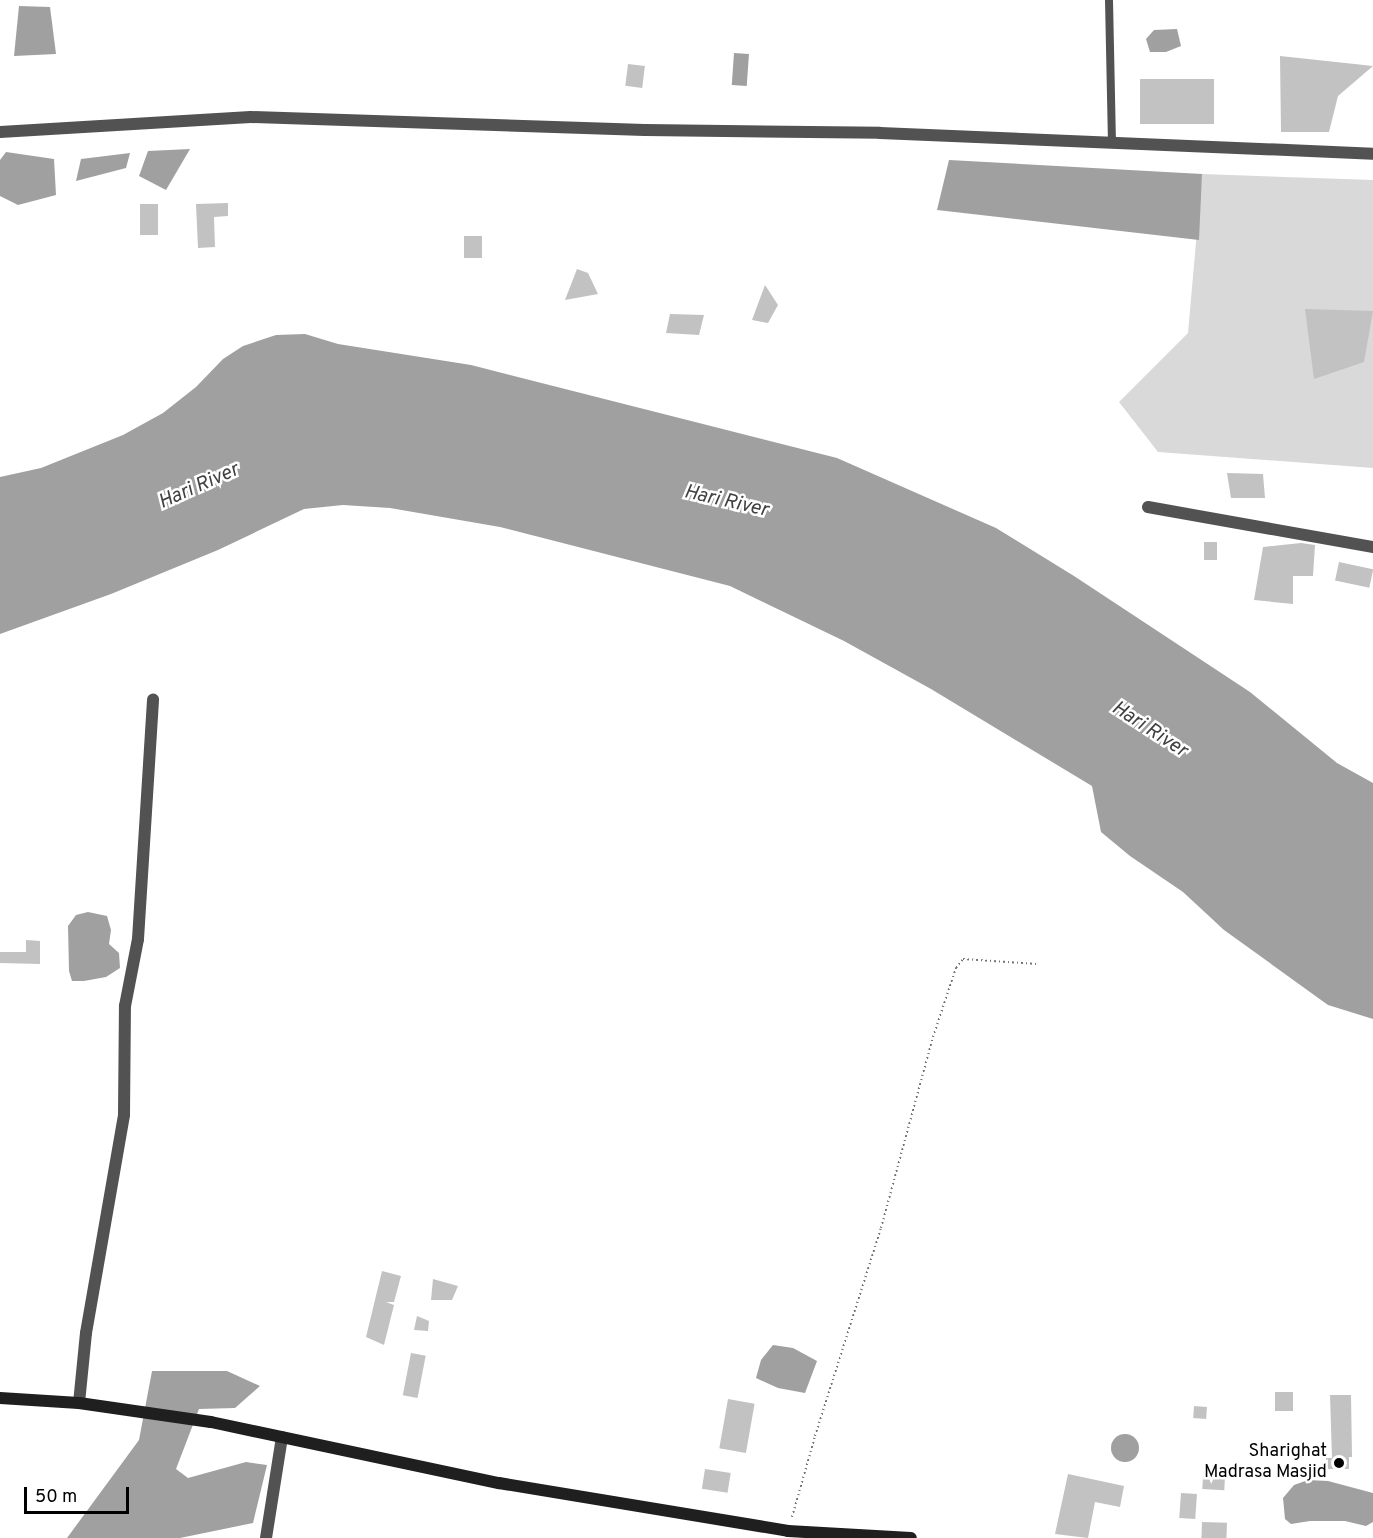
<!DOCTYPE html>
<style>
body{margin:0}
#map{position:relative;width:1373px;height:1538px;overflow:hidden;background:#fff;font-family:Overpass,sans-serif}
div>[style]{position:absolute}
.green>*{inset:0;background:#d9d9d9}
.water>*{inset:0;background:#a0a0a0;transform-origin:0 0}
.round{border-radius:50%}
.building>*{inset:0;background:#c2c2c2;transform-origin:0 0}
.path>*{height:2px;margin-top:-1px;transform-origin:0;background:repeating-linear-gradient(90deg,#747474 0 1.5px,transparent 0 4.5px)}
.lane>*{height:8px;margin:-4px;padding:0 4px;transform-origin:4px;border-radius:4px;background:#525252}
.street>*{height:12px;margin:-6px;padding:0 6px;transform-origin:6px;border-radius:6px;background:#525252}
.secondary>*{height:12px;margin:-6px;padding:0 6px;transform-origin:6px;border-radius:6px;background:#1f1f1f}
.dots>*{width:16px;height:16px;translate:-50% -50%;box-sizing:border-box;border:3px solid #fff;border-radius:50%}
span{translate:-50% -50%;white-space:nowrap;text-align:center;line-height:1.15;-webkit-text-stroke:5px #fff;paint-order:stroke}
.poi-label{font-size:18px;color:#000}
.right{translate:-100% -50%;text-align:right}
.water-label{font-size:20px;color:#414141;font-style:italic}
.scale{position:absolute;left:24px;top:1487px;width:105px;height:27px;box-sizing:border-box;border:3px solid #000;border-top:0;padding-left:8px;font-size:18px;line-height:21px;white-space:nowrap;color:#000;-webkit-text-stroke:4px #fff;paint-order:stroke}
</style>
<div id="map">
<div class="green">
<i style="clip-path:polygon(1202px 174px,1373px 180px,1373px 468px,1158px 452px,1119px 402px,1188px 333px)"></i>
</div>
<div class="water">
<i style="clip-path:polygon(19px 6px,50px 7px,56px 54px,14px 56px)"></i>
<i style="clip-path:polygon(1177px 29px,1181px 46px,1166px 52px,1150px 52px,1146px 39px,1154px 30px)"></i>
<i style="left:734px;top:53px;width:15px;height:32px;rotate:4deg"></i>
<i style="clip-path:polygon(190px 149px,166px 190px,139px 176px,148px 151px)"></i>
<i style="clip-path:polygon(6px 152px,54px 159px,56px 195px,18px 205px,0 196px,0 160px)"></i>
<i style="clip-path:polygon(130px 153px,126px 168px,76px 181px,81px 159px)"></i>
<i style="clip-path:polygon(949px 160px,1202px 174px,1199px 240px,937px 210px)"></i>
<i style="clip-path:polygon(305px 334px,338px 344px,471px 365px,837px 458px,996px 528px,1074px 576px,1250px 692px,1337px 763px,1373px 783px,1373px 1019px,1328px 1005px,1224px 930px,1183px 892px,1130px 856px,1101px 832px,1092px 786px,931px 689px,844px 641px,730px 586px,500px 527px,390px 508px,343px 505px,304px 509px,218px 550px,111px 594px,0 634px,0 477px,41px 468px,123px 435px,163px 413px,196px 387px,223px 359px,243px 346px,276px 335px)"></i>
<i style="clip-path:polygon(88px 912px,107px 916px,111px 930px,109px 944px,119px 953px,120px 968px,106px 977px,84px 981px,72px 981px,69px 971px,68px 926px,76px 915px)"></i>
<i style="clip-path:polygon(773px 1345px,793px 1348px,817px 1361px,805px 1393px,778px 1388px,756px 1378px,761px 1360px)"></i>
<i style="clip-path:polygon(152px 1371px,227px 1371px,260px 1386px,235px 1408px,199px 1409px,176px 1469px,188px 1478px,246px 1462px,267px 1465px,253px 1523px,180px 1538px,67px 1538px,139px 1440px)"></i>
<i class="round" style="left:1111px;top:1434px;width:28px;height:28px"></i>
<i style="clip-path:polygon(1308px 1480px,1328px 1481px,1373px 1493px,1373px 1522px,1366px 1526px,1345px 1521px,1310px 1521px,1291px 1524px,1285px 1519px,1283px 1498px,1294px 1485px)"></i>
</div>
<div class="building">
<i style="clip-path:polygon(1280px 56px,1373px 66px,1338px 96px,1329px 132px,1281px 132px)"></i>
<i style="left:628px;top:64px;width:17px;height:22px;rotate:7deg"></i>
<i style="left:1140px;top:79px;width:74px;height:45px"></i>
<i style="clip-path:polygon(228px 203px,228px 216px,214px 217px,215px 247px,198px 248px,196px 204px)"></i>
<i style="left:140px;top:204px;width:18px;height:31px"></i>
<i style="left:464px;top:236px;width:18px;height:22px"></i>
<i style="clip-path:polygon(577px 269px,588px 273px,598px 294px,565px 300px)"></i>
<i style="clip-path:polygon(765px 285px,778px 305px,768px 323px,752px 320px)"></i>
<i style="clip-path:polygon(1305px 309px,1373px 311px,1364px 362px,1314px 379px)"></i>
<i style="clip-path:polygon(670px 314px,704px 315px,699px 335px,666px 333px)"></i>
<i style="clip-path:polygon(1227px 473px,1263px 474px,1265px 498px,1231px 498px)"></i>
<i style="left:1204px;top:542px;width:13px;height:18px"></i>
<i style="clip-path:polygon(1301px 543px,1315px 545px,1313px 576px,1293px 576px,1293px 604px,1254px 600px,1263px 547px)"></i>
<i style="left:1339px;top:562px;width:35px;height:19px;rotate:12deg"></i>
<i style="clip-path:polygon(26px 940px,40px 941px,40px 964px,0 963px,0 952px,26px 952px)"></i>
<i style="clip-path:polygon(382px 1271px,401px 1276px,394px 1302px,386px 1302px,394px 1305px,384px 1345px,366px 1337px)"></i>
<i style="clip-path:polygon(433px 1279px,458px 1286px,452px 1300px,431px 1300px)"></i>
<i style="clip-path:polygon(417px 1316px,429px 1321px,428px 1331px,414px 1330px)"></i>
<i style="left:411px;top:1353px;width:15px;height:43px;rotate:11deg"></i>
<i style="left:1275px;top:1392px;width:18px;height:19px"></i>
<i style="clip-path:polygon(1330px 1395px,1351px 1395px,1352px 1457px,1349px 1457px,1349px 1469px,1326px 1469px,1326px 1458px,1332px 1458px)"></i>
<i style="left:728px;top:1399px;width:27px;height:50px;rotate:10deg"></i>
<i style="left:1194px;top:1406px;width:13px;height:12px;rotate:4deg"></i>
<i style="left:705px;top:1469px;width:26px;height:20px;rotate:9deg"></i>
<i style="clip-path:polygon(1068px 1474px,1124px 1486px,1120px 1507px,1095px 1502px,1088px 1538px,1055px 1534px)"></i>
<i style="left:1203px;top:1476px;width:22px;height:13px;rotate:3deg"></i>
<i style="left:1181px;top:1493px;width:16px;height:25px;rotate:4deg"></i>
<i style="left:1202px;top:1522px;width:25px;height:16px;rotate:2deg"></i>
</div>
<div class="path">
<i style="left:792px;top:1517px;width:84px;rotate:-74.1deg"></i>
<i style="left:815px;top:1436px;width:218px;rotate:-72.4deg"></i>
<i style="left:881px;top:1228px;width:198px;rotate:-74.8deg"></i>
<i style="left:933px;top:1037px;width:73px;rotate:-71.6deg"></i>
<i style="left:956px;top:968px;width:11px;rotate:-52deg"></i>
<i style="left:963px;top:959px;width:74px;rotate:3.9deg"></i>
</div>
<div class="lane">
<i style="left:1109px;top:0;width:143px;rotate:88.8deg"></i>
</div>
<div class="street">
<i style="left:0;top:132px;width:251px;rotate:-3.4deg"></i>
<i style="left:251px;top:117px;width:394px;rotate:1.9deg"></i>
<i style="left:645px;top:130px;width:235px;rotate:0.7deg"></i>
<i style="left:880px;top:133px;width:493px;rotate:2.4deg"></i>
<i style="left:1148px;top:507px;width:229px;rotate:10.1deg"></i>
<i style="left:79px;top:1403px;width:70px;rotate:-84.3deg"></i>
<i style="left:86px;top:1333px;width:221px;rotate:-80.1deg"></i>
<i style="left:124px;top:1115px;width:109px;rotate:-89.5deg"></i>
<i style="left:125px;top:1006px;width:68px;rotate:-79deg"></i>
<i style="left:138px;top:939px;width:240px;rotate:-86.4deg"></i>
<i style="left:266px;top:1538px;width:102px;rotate:-81deg"></i>
</div>
<div class="secondary">
<i style="left:0;top:1398px;width:79px;rotate:3.6deg"></i>
<i style="left:79px;top:1403px;width:133px;rotate:8.2deg"></i>
<i style="left:211px;top:1422px;width:294px;rotate:12deg"></i>
<i style="left:499px;top:1483px;width:293px;rotate:9.4deg"></i>
<i style="left:788px;top:1531px;width:123px;rotate:3.3deg"></i>
</div>
<div class="dots">
<i style="left:1339px;top:1463px;background:#000"></i>
</div>
<div class="poi-label">
<span class="right" style="left:1327px;top:1463px">Sharighat<br>Madrasa Masjid</span>
</div>
<div class="water-label">
<span style="left:199px;top:487px;rotate:-24deg">Hari River</span>
<span style="left:726px;top:502px;rotate:13deg">Hari River</span>
<span style="left:1149px;top:730px;rotate:33deg">Hari River</span>
</div>
<div class="scale">50 m</div>
</div>
